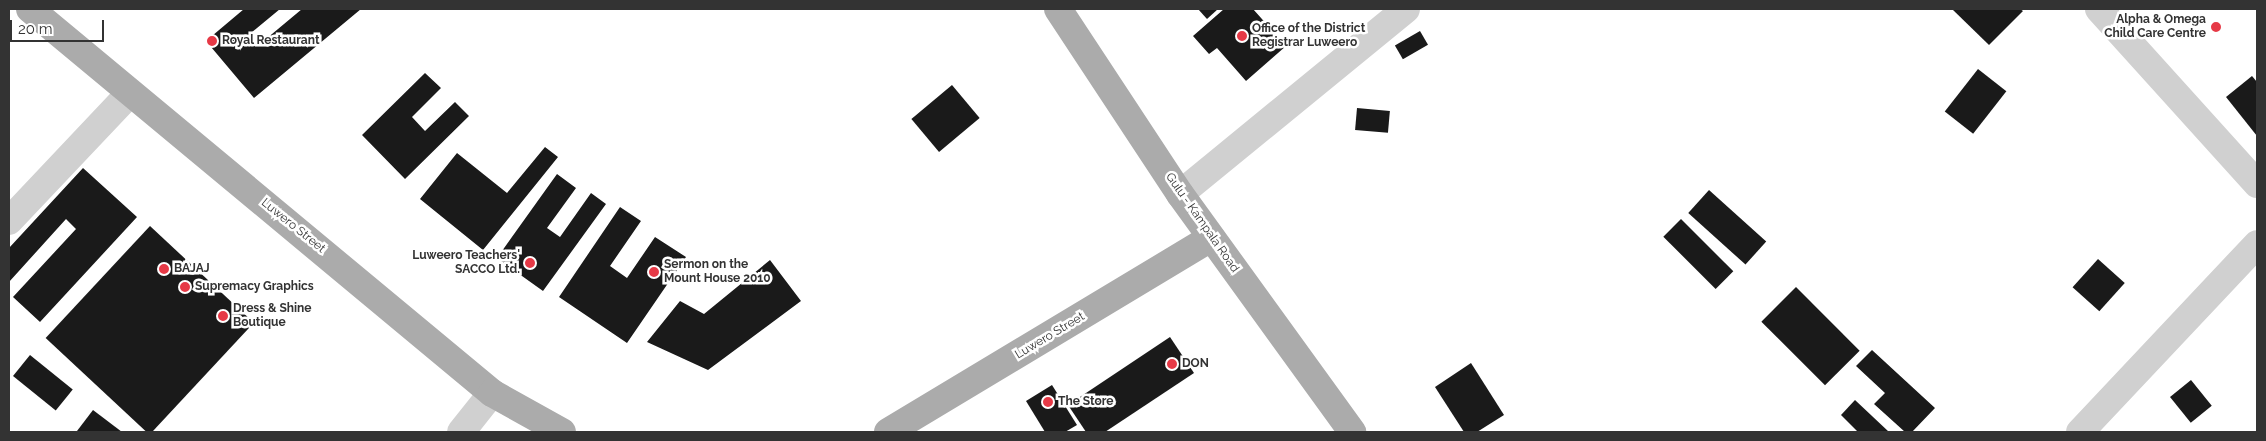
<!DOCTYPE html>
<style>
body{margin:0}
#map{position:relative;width:2266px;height:441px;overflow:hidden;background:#fff;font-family:Raleway,sans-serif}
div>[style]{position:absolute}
.building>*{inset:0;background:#1a1a1a;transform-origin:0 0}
.minor>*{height:28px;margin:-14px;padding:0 14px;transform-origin:14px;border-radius:14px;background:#d0d0d0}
.major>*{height:28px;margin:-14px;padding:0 14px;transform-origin:14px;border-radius:14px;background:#ababab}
.dots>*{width:14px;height:14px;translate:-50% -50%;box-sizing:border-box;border:2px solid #fff;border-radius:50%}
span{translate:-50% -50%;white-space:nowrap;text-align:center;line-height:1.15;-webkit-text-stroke:5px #fff;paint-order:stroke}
.poi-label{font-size:12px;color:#333;font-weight:700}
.right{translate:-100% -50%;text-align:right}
.left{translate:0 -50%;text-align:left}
.street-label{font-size:12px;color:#333}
.frame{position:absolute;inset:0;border:10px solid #333;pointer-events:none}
.scale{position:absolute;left:10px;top:20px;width:94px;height:22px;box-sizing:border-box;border:2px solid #333;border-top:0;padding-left:6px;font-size:15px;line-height:18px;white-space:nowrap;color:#333;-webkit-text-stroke:4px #fff;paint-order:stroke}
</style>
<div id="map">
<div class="building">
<i style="clip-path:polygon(244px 9px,280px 9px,251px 33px,260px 44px,302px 9px,361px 9px,254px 98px,206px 41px)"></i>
<i style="clip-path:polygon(1198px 9px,1218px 9px,1207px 19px)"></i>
<i style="clip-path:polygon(1224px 9px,1253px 9px,1286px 46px,1246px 81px,1217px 48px,1209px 54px,1193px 36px)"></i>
<i style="clip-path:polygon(1952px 9px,2020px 9px,2023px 11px,1989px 45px)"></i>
<i style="left:1420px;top:31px;width:16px;height:29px;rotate:60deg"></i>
<i style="left:1978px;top:69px;width:36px;height:54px;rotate:38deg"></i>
<i style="clip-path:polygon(425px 73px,441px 88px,412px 117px,425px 131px,455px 102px,469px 116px,405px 179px,362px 135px)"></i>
<i style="clip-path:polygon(2252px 76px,2257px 82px,2257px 136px,2226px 97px)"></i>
<i style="left:952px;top:85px;width:43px;height:53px;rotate:50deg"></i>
<i style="left:1357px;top:108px;width:33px;height:22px;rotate:5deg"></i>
<i style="clip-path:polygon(545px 147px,558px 157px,483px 250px,420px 199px,457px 153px,507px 193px)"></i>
<i style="clip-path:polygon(83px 168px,137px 217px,40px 322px,13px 297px,76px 229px,66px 219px,9px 282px,9px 248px)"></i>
<i style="clip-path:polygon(557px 174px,576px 188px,547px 228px,560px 237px,591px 193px,606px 204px,543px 291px,497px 258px)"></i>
<i style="left:1709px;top:190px;width:77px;height:31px;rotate:42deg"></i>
<i style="clip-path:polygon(620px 207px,641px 221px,610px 266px,627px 278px,655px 237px,686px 257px,627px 343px,559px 297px)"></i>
<i style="left:1681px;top:219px;width:74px;height:25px;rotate:45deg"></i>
<i style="left:150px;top:226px;width:142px;height:153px;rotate:43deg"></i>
<i style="left:2098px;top:259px;width:36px;height:38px;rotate:42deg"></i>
<i style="clip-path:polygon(770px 260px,801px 301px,708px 370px,647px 342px,680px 301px,704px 314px)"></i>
<i style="left:1796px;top:287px;width:90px;height:49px;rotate:45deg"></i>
<i style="clip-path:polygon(1170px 337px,1194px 373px,1105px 432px,1086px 432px,1068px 405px)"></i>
<i style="clip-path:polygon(1872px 350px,1935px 408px,1912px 432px,1905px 432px,1874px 404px,1885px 393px,1856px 366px)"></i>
<i style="left:30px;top:355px;width:55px;height:27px;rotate:39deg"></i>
<i style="clip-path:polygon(1471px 363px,1504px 415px,1477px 432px,1464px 432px,1435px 387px)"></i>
<i style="left:2191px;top:380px;width:33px;height:27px;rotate:51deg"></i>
<i style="clip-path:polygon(1052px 385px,1077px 425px,1065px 432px,1045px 432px,1026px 401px)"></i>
<i style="clip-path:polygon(1855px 400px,1889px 432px,1858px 432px,1841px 415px)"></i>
<i style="clip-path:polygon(93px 410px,122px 432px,77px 431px)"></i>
</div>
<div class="minor">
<i style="left:2099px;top:9px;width:236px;rotate:47.9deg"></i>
<i style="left:1180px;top:194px;width:292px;rotate:-39.3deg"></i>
<i style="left:9px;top:221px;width:176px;rotate:-46.6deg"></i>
<i style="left:461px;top:432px;width:50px;rotate:-51.5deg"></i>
<i style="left:2080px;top:432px;width:258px;rotate:-46.7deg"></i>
</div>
<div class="major">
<i style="left:30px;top:9px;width:601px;rotate:39.73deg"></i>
<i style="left:492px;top:393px;width:80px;rotate:29.1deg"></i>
<i style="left:1058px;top:9px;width:222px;rotate:56.6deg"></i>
<i style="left:1180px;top:194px;width:294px;rotate:54.1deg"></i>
<i style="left:888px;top:432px;width:377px;rotate:-31deg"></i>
</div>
<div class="dots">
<i style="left:2216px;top:27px;background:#e63946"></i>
<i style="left:1242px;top:36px;background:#e63946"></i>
<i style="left:212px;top:41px;background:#e63946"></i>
<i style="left:530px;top:263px;background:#e63946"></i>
<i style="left:164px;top:269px;background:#e63946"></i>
<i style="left:654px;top:272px;background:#e63946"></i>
<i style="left:185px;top:287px;background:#e63946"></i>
<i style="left:223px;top:316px;background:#e63946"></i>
<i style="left:1172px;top:364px;background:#e63946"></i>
<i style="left:1048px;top:402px;background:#e63946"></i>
</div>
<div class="poi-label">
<span class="right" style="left:2206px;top:27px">Alpha &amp; Omega<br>Child Care Centre</span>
<span class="left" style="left:1252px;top:36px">Office of the District<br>Registrar Luweero</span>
<span class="left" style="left:222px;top:41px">Royal Restaurant</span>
<span class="right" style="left:520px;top:263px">Luweero Teachers'<br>SACCO Ltd.</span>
<span class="left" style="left:664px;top:272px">Sermon on the<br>Mount House 2010</span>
<span class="left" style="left:174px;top:269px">BAJAJ</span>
<span class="left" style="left:195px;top:287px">Supremacy Graphics</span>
<span class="left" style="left:233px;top:316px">Dress &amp; Shine<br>Boutique</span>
<span class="left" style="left:1182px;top:364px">DON</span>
<span class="left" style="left:1058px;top:402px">The Store</span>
</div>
<div class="street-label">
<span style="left:1202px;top:223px;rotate:55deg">Gulu - Kampala Road</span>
<span style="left:293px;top:226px;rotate:39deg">Luwero Street</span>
<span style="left:1050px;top:336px;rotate:-31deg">Luwero Street</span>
</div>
<div class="frame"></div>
<div class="scale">20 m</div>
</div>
